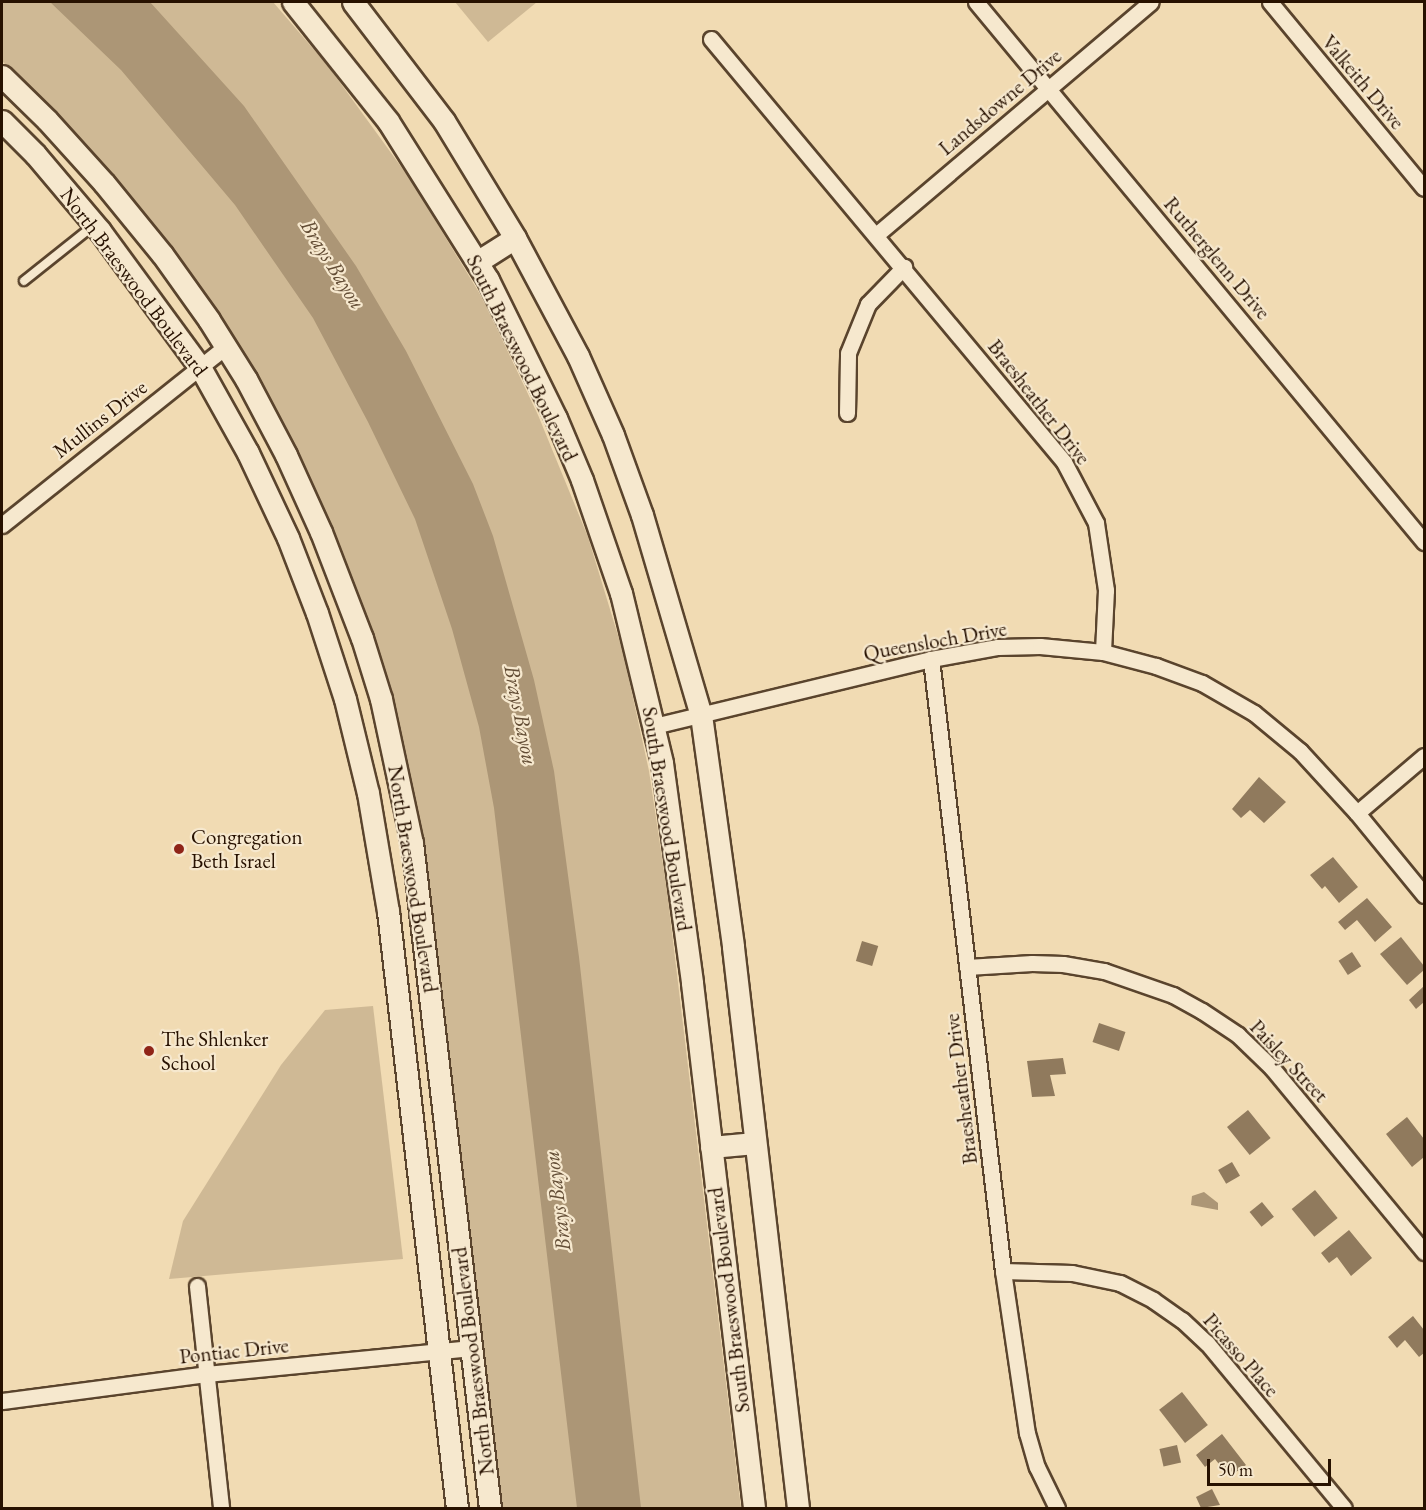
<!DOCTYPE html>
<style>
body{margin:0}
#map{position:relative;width:1426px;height:1510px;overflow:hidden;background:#f1dbb3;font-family:"EB Garamond",serif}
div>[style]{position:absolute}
.green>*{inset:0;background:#cfb995}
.water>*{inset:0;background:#ac9676}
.building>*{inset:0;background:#907a5d;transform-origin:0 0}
.roads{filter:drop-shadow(2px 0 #5a442d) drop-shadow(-2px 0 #5a442d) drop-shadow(0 2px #5a442d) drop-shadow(0 -2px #5a442d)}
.lane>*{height:8px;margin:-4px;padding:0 4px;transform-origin:4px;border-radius:4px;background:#f6e8ce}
.street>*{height:15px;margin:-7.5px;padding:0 7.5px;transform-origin:7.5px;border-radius:7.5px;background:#f6e8ce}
.secondary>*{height:21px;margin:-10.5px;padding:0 10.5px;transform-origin:10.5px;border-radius:10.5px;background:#f6e8ce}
.dots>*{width:16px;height:16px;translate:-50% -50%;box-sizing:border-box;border:3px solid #f6e8ce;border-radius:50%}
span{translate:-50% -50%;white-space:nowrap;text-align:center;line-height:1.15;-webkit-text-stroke:4.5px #f6e8ce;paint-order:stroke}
.street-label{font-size:21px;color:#271100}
.poi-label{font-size:21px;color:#271100}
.left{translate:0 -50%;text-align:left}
.water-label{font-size:22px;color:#634d35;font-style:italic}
.frame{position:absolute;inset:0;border:3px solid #271100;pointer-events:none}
.scale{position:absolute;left:1207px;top:1459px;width:124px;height:27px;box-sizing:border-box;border:3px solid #271100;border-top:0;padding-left:8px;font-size:18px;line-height:21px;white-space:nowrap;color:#271100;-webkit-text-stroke:4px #f6e8ce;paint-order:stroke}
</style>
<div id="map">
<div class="green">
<i style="clip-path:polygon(2px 2px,273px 2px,328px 66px,410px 179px,483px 299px,538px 415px,588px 537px,623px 652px,649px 771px,667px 891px,741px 1508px,498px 1508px,381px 665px,366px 618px,311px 482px,247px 361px,138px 207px,77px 136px,2px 61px)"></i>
<i style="clip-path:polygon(455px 2px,537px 2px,488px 42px)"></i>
<i style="clip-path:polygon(373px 1006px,403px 1259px,169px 1279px,183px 1221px,281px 1065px,325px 1010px)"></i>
</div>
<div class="water">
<i style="clip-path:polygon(50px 2px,150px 2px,244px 106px,356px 266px,406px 351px,473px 484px,493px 536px,534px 680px,554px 771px,579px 957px,641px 1508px,577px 1508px,494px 808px,479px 727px,452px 629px,415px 519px,368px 422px,313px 318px,235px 205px,121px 70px)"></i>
<i style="clip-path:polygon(1204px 1192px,1218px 1203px,1218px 1210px,1191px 1205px,1192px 1196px)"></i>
</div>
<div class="building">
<i style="clip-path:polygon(1259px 777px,1286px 802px,1264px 823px,1250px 810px,1241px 818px,1232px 809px)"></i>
<i style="clip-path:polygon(1333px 857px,1358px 887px,1339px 903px,1325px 886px,1322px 889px,1310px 875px)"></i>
<i style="clip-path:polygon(1367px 898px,1392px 927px,1375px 942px,1357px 920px,1345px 930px,1338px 922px)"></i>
<i style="clip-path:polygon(1401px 937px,1424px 966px,1424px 970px,1407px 985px,1380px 954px)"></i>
<i style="left:862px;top:941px;width:17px;height:21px;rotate:17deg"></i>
<i style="left:1352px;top:952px;width:17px;height:16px;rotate:57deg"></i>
<i style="clip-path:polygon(1424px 986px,1424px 1002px,1416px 1009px,1409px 1000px)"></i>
<i style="left:1099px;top:1023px;width:28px;height:20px;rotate:19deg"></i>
<i style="clip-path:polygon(1063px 1058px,1066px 1074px,1050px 1075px,1055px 1096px,1032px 1097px,1027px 1061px)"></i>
<i style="left:1248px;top:1110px;width:36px;height:27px;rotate:51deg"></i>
<i style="clip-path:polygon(1407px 1117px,1424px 1139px,1424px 1157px,1412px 1167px,1386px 1134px)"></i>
<i style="left:1232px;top:1162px;width:16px;height:16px;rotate:60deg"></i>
<i style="left:1315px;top:1190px;width:36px;height:30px;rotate:51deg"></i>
<i style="left:1262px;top:1202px;width:19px;height:16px;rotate:51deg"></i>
<i style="clip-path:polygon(1349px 1230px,1372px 1258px,1351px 1276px,1337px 1257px,1329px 1263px,1321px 1253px)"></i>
<i style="clip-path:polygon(1413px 1316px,1424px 1330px,1424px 1353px,1419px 1357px,1405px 1340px,1397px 1348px,1388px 1337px)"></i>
<i style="left:1182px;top:1392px;width:42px;height:29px;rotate:52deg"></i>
<i style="clip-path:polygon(1222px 1434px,1246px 1465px,1229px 1477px,1215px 1459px,1205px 1467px,1196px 1455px)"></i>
<i style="left:1177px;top:1445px;width:18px;height:18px;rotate:77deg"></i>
<i style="clip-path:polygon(1212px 1489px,1220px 1505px,1201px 1508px,1196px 1497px)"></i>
</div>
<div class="roads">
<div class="lane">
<i style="left:24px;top:281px;width:88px;rotate:-38.6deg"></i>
</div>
<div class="street">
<i style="left:976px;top:2px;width:702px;rotate:50.32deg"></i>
<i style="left:1270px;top:2px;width:241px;rotate:50.4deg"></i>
<i style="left:711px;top:39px;width:551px;rotate:50.15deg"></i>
<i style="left:1064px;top:462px;width:69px;rotate:62.3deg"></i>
<i style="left:1096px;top:523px;width:68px;rotate:81.5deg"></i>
<i style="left:1106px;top:590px;width:62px;rotate:92.8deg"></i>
<i style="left:876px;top:235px;width:360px;rotate:-40.3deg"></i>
<i style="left:847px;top:413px;width:60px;rotate:-89deg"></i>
<i style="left:848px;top:353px;width:53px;rotate:-67.8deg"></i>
<i style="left:868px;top:304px;width:52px;rotate:-45.8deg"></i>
<i style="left:2px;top:525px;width:285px;rotate:-38.6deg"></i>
<i style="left:931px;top:659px;width:616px;rotate:83.29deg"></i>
<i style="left:1003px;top:1271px;width:164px;rotate:81.6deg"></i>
<i style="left:1027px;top:1433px;width:35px;rotate:74deg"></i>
<i style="left:1037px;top:1467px;width:46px;rotate:64deg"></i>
<i style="left:654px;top:726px;width:285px;rotate:-13.6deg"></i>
<i style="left:931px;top:659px;width:68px;rotate:-10.2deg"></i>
<i style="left:998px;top:647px;width:42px;rotate:-1.4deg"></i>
<i style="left:1040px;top:646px;width:63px;rotate:5.4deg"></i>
<i style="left:1103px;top:652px;width:55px;rotate:14.8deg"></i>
<i style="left:1156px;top:666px;width:49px;rotate:20.3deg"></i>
<i style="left:1202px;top:683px;width:60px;rotate:30deg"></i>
<i style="left:1254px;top:713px;width:60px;rotate:39.6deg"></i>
<i style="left:1300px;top:751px;width:84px;rotate:47.4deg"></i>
<i style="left:1357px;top:813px;width:106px;rotate:50.7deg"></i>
<i style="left:1357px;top:813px;width:88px;rotate:-40.4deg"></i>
<i style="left:967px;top:967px;width:65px;rotate:-3.5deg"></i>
<i style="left:1032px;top:963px;width:31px;rotate:2deg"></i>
<i style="left:1063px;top:964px;width:42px;rotate:9.7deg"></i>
<i style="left:1104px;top:971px;width:73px;rotate:19.2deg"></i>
<i style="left:1173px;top:995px;width:33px;rotate:29deg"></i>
<i style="left:1202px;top:1011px;width:43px;rotate:33.7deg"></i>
<i style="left:1238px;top:1035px;width:47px;rotate:44.1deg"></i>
<i style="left:1272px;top:1068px;width:239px;rotate:50.4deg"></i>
<i style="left:1003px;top:1271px;width:69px;rotate:1.7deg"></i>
<i style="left:1072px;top:1273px;width:49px;rotate:11.8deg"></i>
<i style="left:1120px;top:1283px;width:37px;rotate:27deg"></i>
<i style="left:1153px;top:1300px;width:35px;rotate:35deg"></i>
<i style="left:1182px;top:1320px;width:34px;rotate:43deg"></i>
<i style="left:1207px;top:1343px;width:214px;rotate:50.3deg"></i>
<i style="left:197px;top:1286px;width:223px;rotate:83.8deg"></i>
<i style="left:2px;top:1401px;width:206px;rotate:-7.5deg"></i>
<i style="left:206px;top:1374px;width:267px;rotate:-5.6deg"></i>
</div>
<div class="secondary">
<i style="left:293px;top:2px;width:152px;rotate:51.4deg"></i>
<i style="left:388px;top:121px;width:188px;rotate:57.8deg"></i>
<i style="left:488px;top:280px;width:154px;rotate:63.8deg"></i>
<i style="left:556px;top:418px;width:67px;rotate:67.2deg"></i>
<i style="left:582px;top:480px;width:120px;rotate:71deg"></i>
<i style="left:621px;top:593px;width:175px;rotate:76.4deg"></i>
<i style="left:662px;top:763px;width:222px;rotate:82.2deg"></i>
<i style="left:692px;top:983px;width:529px;rotate:83.26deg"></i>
<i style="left:353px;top:2px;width:150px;rotate:52.6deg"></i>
<i style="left:444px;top:121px;width:137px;rotate:58.7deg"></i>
<i style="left:515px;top:238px;width:134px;rotate:61.9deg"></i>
<i style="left:578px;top:356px;width:86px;rotate:66.1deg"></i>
<i style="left:613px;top:435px;width:85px;rotate:70.1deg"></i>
<i style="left:642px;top:515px;width:209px;rotate:73.6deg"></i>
<i style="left:701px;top:715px;width:234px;rotate:82.1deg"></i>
<i style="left:733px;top:947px;width:565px;rotate:83.39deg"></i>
<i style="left:2px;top:76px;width:63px;rotate:44.4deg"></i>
<i style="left:47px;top:120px;width:85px;rotate:47.9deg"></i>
<i style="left:104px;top:183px;width:92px;rotate:50.8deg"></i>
<i style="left:162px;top:254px;width:81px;rotate:54.5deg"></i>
<i style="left:209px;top:320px;width:70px;rotate:57.9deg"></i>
<i style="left:246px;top:379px;width:86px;rotate:62.2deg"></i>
<i style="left:286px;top:455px;width:85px;rotate:65.6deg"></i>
<i style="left:321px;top:532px;width:114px;rotate:68.9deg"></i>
<i style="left:362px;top:638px;width:64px;rotate:72.7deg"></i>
<i style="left:381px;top:699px;width:147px;rotate:77.9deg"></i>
<i style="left:412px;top:843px;width:670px;rotate:83.31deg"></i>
<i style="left:2px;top:121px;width:47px;rotate:45deg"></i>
<i style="left:35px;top:154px;width:101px;rotate:49.8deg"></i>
<i style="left:100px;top:231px;width:169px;rotate:53.7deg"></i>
<i style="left:200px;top:367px;width:98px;rotate:60.8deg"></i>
<i style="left:248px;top:453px;width:94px;rotate:64.8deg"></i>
<i style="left:288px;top:538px;width:80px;rotate:68.9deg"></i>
<i style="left:317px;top:613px;width:90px;rotate:72deg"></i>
<i style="left:345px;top:699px;width:97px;rotate:76.3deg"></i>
<i style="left:368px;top:793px;width:120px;rotate:80.4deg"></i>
<i style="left:388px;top:911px;width:601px;rotate:83.41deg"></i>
<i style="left:477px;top:262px;width:45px;rotate:-32.3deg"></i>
<i style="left:711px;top:1147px;width:44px;rotate:-5.2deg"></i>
</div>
</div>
<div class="dots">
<i style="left:179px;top:849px;background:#8f2418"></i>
<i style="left:149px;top:1051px;background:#8f2418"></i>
</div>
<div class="street-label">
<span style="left:1363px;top:82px;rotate:50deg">Valkeith Drive</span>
<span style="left:1000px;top:102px;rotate:-40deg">Landsdowne Drive</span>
<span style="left:1217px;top:258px;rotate:50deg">Rutherglenn Drive</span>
<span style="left:134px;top:282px;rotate:53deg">North Braeswood Boulevard</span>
<span style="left:522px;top:358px;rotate:64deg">South Braeswood Boulevard</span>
<span style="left:1039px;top:402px;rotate:52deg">Braesheather Drive</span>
<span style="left:100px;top:419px;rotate:-38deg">Mullins Drive</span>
<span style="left:935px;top:641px;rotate:-10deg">Queensloch Drive</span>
<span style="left:667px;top:819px;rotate:81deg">South Braeswood Boulevard</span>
<span style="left:413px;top:879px;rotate:81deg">North Braeswood Boulevard</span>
<span style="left:1289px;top:1061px;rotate:47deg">Paisley Street</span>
<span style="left:961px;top:1089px;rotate:-97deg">Braesheather Drive</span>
<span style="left:729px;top:1300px;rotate:-97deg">South Braeswood Boulevard</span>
<span style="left:234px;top:1351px;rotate:-6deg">Pontiac Drive</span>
<span style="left:1241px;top:1355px;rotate:49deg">Picasso Place</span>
<span style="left:473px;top:1361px;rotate:-97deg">North Braeswood Boulevard</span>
</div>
<div class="poi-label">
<span class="left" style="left:191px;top:849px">Congregation<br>Beth Israel</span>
<span class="left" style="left:161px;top:1051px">The Shlenker<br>School</span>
</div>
<div class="water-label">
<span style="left:333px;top:264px;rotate:58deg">Brays Bayou</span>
<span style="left:521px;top:715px;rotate:79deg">Brays Bayou</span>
<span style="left:557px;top:1201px;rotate:-97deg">Brays Bayou</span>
</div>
<div class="frame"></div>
<div class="scale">50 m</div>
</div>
